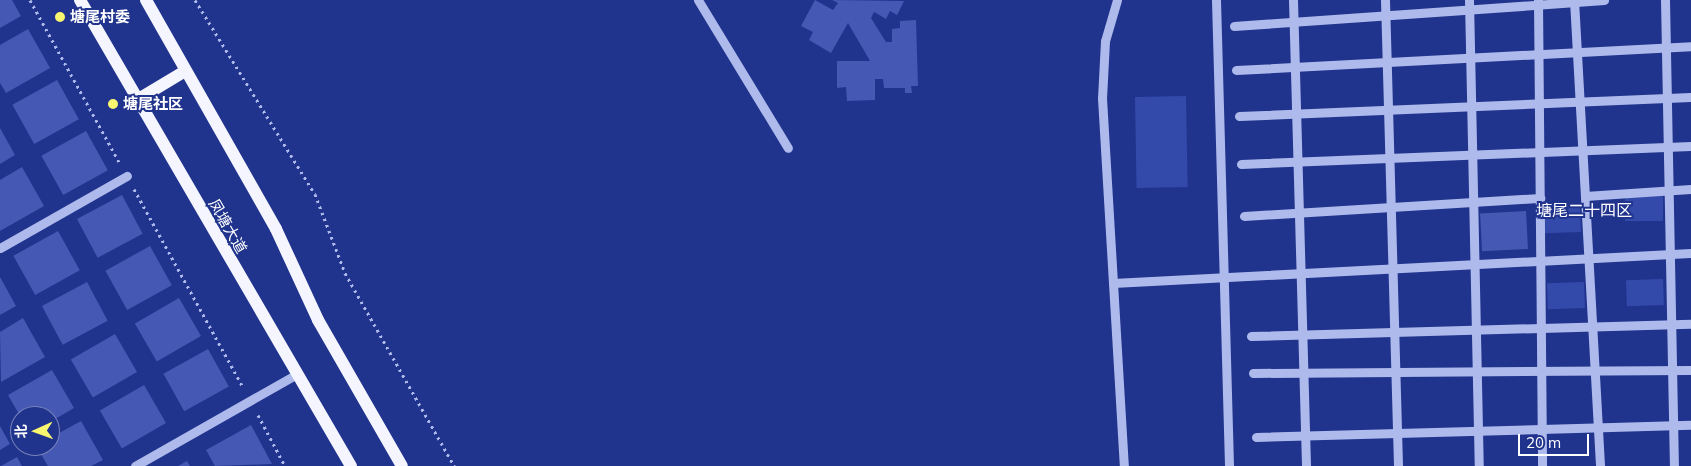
<!DOCTYPE html>
<meta charset="utf-8">
<style>
body{margin:0}
#map{position:relative;width:1691px;height:466px;overflow:hidden;background:#20338d;font-family:Mulish,"Noto Sans SC",sans-serif}
div>[style]{position:absolute}
.green>*{inset:0;background:#344aab;transform-origin:0 0}
.building>*{inset:0;background:#4558b3;transform-origin:0 0}
.path>*{height:3px;margin-top:-1.5px;transform-origin:0;background:repeating-linear-gradient(90deg,#aebaec 0 2.5px,transparent 0 6.5px)}
.minor>*{height:9px;margin:-4.5px;padding:0 4.5px;transform-origin:4.5px;border-radius:4.5px;background:#aebaec}
.major>*{height:12px;margin:-6px;padding:0 6px;transform-origin:6px;border-radius:6px;background:#f4f5ff}
.dots>*{width:14px;height:14px;translate:-50% -50%;box-sizing:border-box;border:2px solid #20338d;border-radius:50%}
span{translate:-50% -50%;white-space:nowrap;text-align:center;line-height:1.15;-webkit-text-stroke:4px #20338d;paint-order:stroke}
.poi-label{font-size:15px;color:#fff;font-weight:700}
.left{translate:0 -50%;text-align:left}
.street-label{font-size:15px;color:#fff}
.neighbourhood-label{font-size:16px;color:#fff}
.north{position:absolute;left:10px;top:406px;width:50px;height:50px;box-sizing:border-box;background:#20338d;border:1px solid #7985bb;border-radius:50%;rotate:268deg;font-size:14px;font-weight:700;line-height:20px;text-align:center;color:#fff}
.north::after{content:'';display:block;margin:auto;width:18px;height:22px;background:#f9f66f;clip-path:polygon(50% 0,100% 100%,50% 72%,0 100%)}
.scale{position:absolute;left:1518px;top:434px;width:71px;height:22px;box-sizing:border-box;border:2px solid #fff;border-top:0;padding-left:6px;font-size:15px;line-height:18px;white-space:nowrap;color:#fff;-webkit-text-stroke:4px #20338d;paint-order:stroke}
</style>
<div id="map">
<div class="green">
<i style="left:1186px;top:96px;width:91px;height:51px;rotate:89deg"></i>
<i style="left:1663px;top:195px;width:26px;height:38px;rotate:90deg"></i>
<i style="left:1580px;top:206px;width:26px;height:37px;rotate:88deg"></i>
<i style="left:1663px;top:279px;width:26px;height:37px;rotate:88deg"></i>
<i style="left:1584px;top:282px;width:26px;height:37px;rotate:88deg"></i>
</div>
<div class="building">
<i style="clip-path:polygon(0 0,12px 0,21px 16px,0 28px)"></i>
<i style="clip-path:polygon(815px 0,833px 10px,838px 3px,832px 0,904px 1px,897px 15px,890px 11px,886px 19px,874px 12px,871px 18px,886px 42px,892px 42px,892px 29px,900px 28px,900px 21px,916px 20px,918px 86px,911px 86px,912px 93px,905px 93px,905px 88px,884px 88px,883px 79px,875px 79px,875px 100px,847px 101px,846px 87px,837px 88px,837px 61px,870px 61px,848px 23px,831px 53px,809px 40px,813px 32px,801px 26px)"></i>
<i style="clip-path:polygon(28px 29px,50px 68px,6px 93px,0 83px,0 45px)"></i>
<i style="left:57px;top:80px;width:45px;height:51px;rotate:61deg"></i>
<i style="clip-path:polygon(0 128px,15px 155px,0 164px)"></i>
<i style="left:86px;top:131px;width:45px;height:51px;rotate:61deg"></i>
<i style="clip-path:polygon(22px 167px,44px 206px,0 231px,0 180px)"></i>
<i style="left:122px;top:195px;width:44px;height:51px;rotate:62deg"></i>
<i style="left:1526px;top:211px;width:38px;height:46px;rotate:87deg"></i>
<i style="left:58px;top:231px;width:45px;height:51px;rotate:61deg"></i>
<i style="left:150px;top:246px;width:45px;height:51px;rotate:61deg"></i>
<i style="clip-path:polygon(0 277px,16px 306px,0 315px)"></i>
<i style="left:87px;top:282px;width:44px;height:51px;rotate:62deg"></i>
<i style="left:179px;top:298px;width:44px;height:51px;rotate:60deg"></i>
<i style="clip-path:polygon(23px 318px,45px 357px,1px 382px,0 332px)"></i>
<i style="left:115px;top:334px;width:44px;height:51px;rotate:60deg"></i>
<i style="left:208px;top:349px;width:43px;height:51px;rotate:61deg"></i>
<i style="clip-path:polygon(52px 370px,74px 408px,50px 422px,50px 416px,20px 416px,8px 395px)"></i>
<i style="left:144px;top:385px;width:44px;height:51px;rotate:60deg"></i>
<i style="clip-path:polygon(81px 421px,103px 460px,91px 466px,48px 466px,36px 446px,50px 446px,50px 438px)"></i>
<i style="clip-path:polygon(251px 425px,272px 464px,215px 466px,206px 450px)"></i>
<i style="clip-path:polygon(0 426px,10px 444px,0 450px)"></i>
<i style="clip-path:polygon(17px 457px,22px 466px,1px 466px)"></i>
<i style="clip-path:polygon(187px 461px,190px 466px,178px 466px)"></i>
</div>
<div class="path">
<i style="left:30px;top:0;width:185px;rotate:61.2deg"></i>
<i style="left:195px;top:0;width:228px;rotate:58.3deg"></i>
<i style="left:315px;top:194px;width:85px;rotate:69.2deg"></i>
<i style="left:345px;top:273px;width:222px;rotate:60.5deg"></i>
<i style="left:134px;top:189px;width:226px;rotate:61.2deg"></i>
<i style="left:258px;top:415px;width:58px;rotate:62.1deg"></i>
</div>
<div class="minor">
<i style="left:698px;top:0;width:173px;rotate:58.7deg"></i>
<i style="left:1117px;top:0;width:43px;rotate:106.3deg"></i>
<i style="left:1105px;top:41px;width:57px;rotate:93deg"></i>
<i style="left:1102px;top:98px;width:369px;rotate:86.6deg"></i>
<i style="left:1216px;top:0;width:466px;rotate:88.4deg"></i>
<i style="left:1293px;top:0;width:466px;rotate:88.4deg"></i>
<i style="left:1385px;top:0;width:466px;rotate:88.4deg"></i>
<i style="left:1469px;top:0;width:466px;rotate:88.8deg"></i>
<i style="left:1538px;top:0;width:466px;rotate:89.5deg"></i>
<i style="left:1574px;top:0;width:467px;rotate:86.8deg"></i>
<i style="left:1665px;top:0;width:466px;rotate:88.9deg"></i>
<i style="left:1234px;top:26px;width:371px;rotate:-4deg"></i>
<i style="left:1236px;top:70px;width:456px;rotate:-3deg"></i>
<i style="left:1239px;top:116px;width:452px;rotate:-2.4deg"></i>
<i style="left:1241px;top:164px;width:450px;rotate:-2.3deg"></i>
<i style="left:1585px;top:196px;width:106px;rotate:-3.8deg"></i>
<i style="left:1244px;top:216px;width:297px;rotate:-3.5deg"></i>
<i style="left:0;top:248px;width:146px;rotate:-29.6deg"></i>
<i style="left:1113px;top:283px;width:579px;rotate:-2.97deg"></i>
<i style="left:1251px;top:336px;width:440px;rotate:-1.6deg"></i>
<i style="left:1253px;top:373px;width:438px;rotate:-0.4deg"></i>
<i style="left:1256px;top:437px;width:435px;rotate:-1.6deg"></i>
<i style="left:135px;top:466px;width:186px;rotate:-29.6deg"></i>
</div>
<div class="major">
<i style="left:80px;top:0;width:539px;rotate:59.82deg"></i>
<i style="left:146px;top:0;width:263px;rotate:60.4deg"></i>
<i style="left:276px;top:229px;width:100px;rotate:65.2deg"></i>
<i style="left:318px;top:320px;width:168px;rotate:60.1deg"></i>
<i style="left:137px;top:100px;width:56px;rotate:-31.1deg"></i>
</div>
<div class="dots">
<i style="left:60px;top:17px;background:#f9f66f"></i>
<i style="left:113px;top:104px;background:#f9f66f"></i>
</div>
<div class="poi-label">
<span class="left" style="left:70px;top:17px">塘尾村委</span>
<span class="left" style="left:123px;top:104px">塘尾社区</span>
</div>
<div class="street-label">
<span style="left:228px;top:226px;rotate:60deg">凤塘大道</span>
</div>
<div class="neighbourhood-label">
<span style="left:1584px;top:210px">塘尾二十四区</span>
</div>
<div class="north">北</div>
<div class="scale">20 m</div>
</div>
